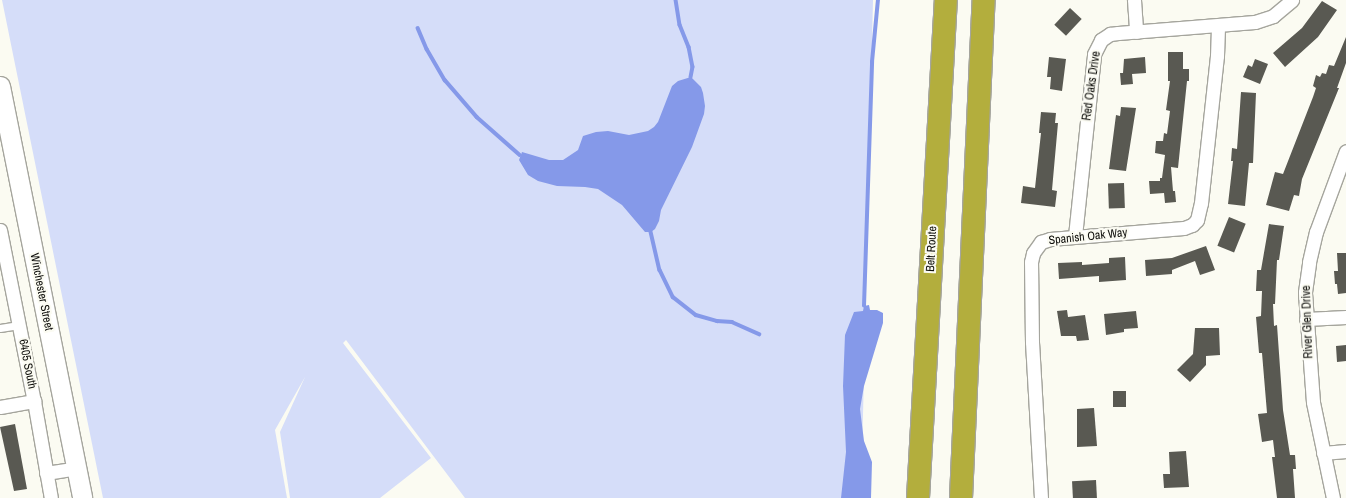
<!DOCTYPE html>
<style>
body{margin:0}
#map{position:relative;width:1346px;height:498px;overflow:hidden;background:#fbfbf2;font-family:"Archivo Narrow",sans-serif}
div>[style]{position:absolute}
.green>*{inset:0;background:#d5ddf9}
.water>*{inset:0;background:#8599e9}
.stream>*{height:3.5px;margin:-1.75px;padding:0 1.75px;transform-origin:1.75px;border-radius:1.75px;background:#8599e9}
.building>*{inset:0;background:#595952;transform-origin:0 0}
.roads{filter:drop-shadow(1px 0 #a5a59d) drop-shadow(-1px 0 #a5a59d) drop-shadow(0 1px #a5a59d) drop-shadow(0 -1px #a5a59d)}
.lane>*{height:7px;margin:-3.5px;padding:0 3.5px;transform-origin:3.5px;border-radius:3.5px;background:#fff}
.street>*{height:13px;margin:-6.5px;padding:0 6.5px;transform-origin:6.5px;border-radius:6.5px;background:#fff}
.secondary>*{height:19px;margin:-9.5px;padding:0 9.5px;transform-origin:9.5px;border-radius:9.5px;background:#fff}
.highway>*{height:22px;margin:-11px;padding:0 11px;transform-origin:11px;border-radius:11px;background:#b3ae3d}
span{translate:-50% -50%;white-space:nowrap;text-align:center;line-height:1.15;-webkit-text-stroke:4px #fbfbf2;paint-order:stroke}
.street-label{font-size:12px;color:#0f0f0c}
</style>
<div id="map">
<div class="green">
<i style="clip-path:polygon(2px 0,873px 0,861px 498px,465px 498px,346px 340px,343px 343px,431px 458px,380px 498px,290px 498px,280px 432px,305px 377px,275px 430px,287px 498px,103px 498px)"></i>
</div>
<div class="water">
<i style="clip-path:polygon(691px 77px,701px 87px,703px 93px,705px 106px,704px 114px,692px 147px,661px 210px,659px 221px,655px 229px,651px 232px,645px 232px,622px 205px,598px 189px,585px 187px,557px 186px,538px 181px,528px 175px,519px 160px,522px 152px,549px 160px,563px 160px,578px 150px,583px 136px,596px 132px,608px 131px,629px 135px,648px 131px,654px 127px,658px 122px,672px 86px,678px 81px)"></i>
<i style="clip-path:polygon(869px 305px,870px 310px,877px 310px,883px 313px,883px 323px,864px 386px,860px 409px,864px 441px,872px 462px,871px 498px,841px 498px,846px 452px,843px 386px,845px 335px,854px 312px,863px 311px,864px 306px)"></i>
</div>
<div class="stream">
<i style="left:676px;top:0;width:25px;rotate:81deg"></i>
<i style="left:680px;top:25px;width:24px;rotate:68deg"></i>
<i style="left:689px;top:47px;width:20px;rotate:79deg"></i>
<i style="left:693px;top:67px;width:10px;rotate:101deg"></i>
<i style="left:418px;top:28px;width:23px;rotate:67deg"></i>
<i style="left:427px;top:49px;width:36px;rotate:60deg"></i>
<i style="left:445px;top:80px;width:49px;rotate:49.1deg"></i>
<i style="left:477px;top:117px;width:57px;rotate:41.5deg"></i>
<i style="left:651px;top:232px;width:39px;rotate:77deg"></i>
<i style="left:660px;top:270px;width:30px;rotate:64deg"></i>
<i style="left:673px;top:297px;width:29px;rotate:38deg"></i>
<i style="left:696px;top:315px;width:22px;rotate:16deg"></i>
<i style="left:717px;top:321px;width:15px;rotate:4deg"></i>
<i style="left:732px;top:322px;width:30px;rotate:24deg"></i>
<i style="left:864px;top:306px;width:244px;rotate:-88.1deg"></i>
<i style="left:872px;top:62px;width:62px;rotate:-84.5deg"></i>
</div>
<div class="building">
<i style="clip-path:polygon(1322px 1px,1337px 10px,1318px 37px,1285px 67px,1273px 53px,1302px 28px)"></i>
<i style="left:1070px;top:8px;width:16px;height:23px;rotate:43deg"></i>
<i style="clip-path:polygon(1346px 37px,1346px 63px,1337px 88px,1339px 88px,1302px 179px,1299px 196px,1294px 195px,1289px 211px,1266px 205px,1275px 172px,1283px 174px,1313px 97px,1316px 88px,1313px 86px,1316px 75px,1320px 77px,1322px 73px,1326px 74px,1329px 65px,1334px 66px)"></i>
<i style="clip-path:polygon(1168px 52px,1183px 52px,1183px 69px,1189px 69px,1189px 81px,1187px 81px,1178px 168px,1171px 167px,1173px 191px,1175px 191px,1176px 202px,1165px 203px,1164px 193px,1150px 194px,1149px 181px,1160px 181px,1160px 178px,1162px 178px,1165px 155px,1155px 153px,1156px 141px,1163px 141px,1164px 133px,1167px 134px,1170px 111px,1166px 110px,1170px 81px,1168px 81px)"></i>
<i style="clip-path:polygon(1049px 57px,1066px 59px,1062px 91px,1050px 89px,1051px 77px,1047px 77px)"></i>
<i style="clip-path:polygon(1145px 57px,1146px 73px,1132px 74px,1133px 84px,1121px 85px,1120px 73px,1123px 73px,1124px 59px)"></i>
<i style="clip-path:polygon(1255px 59px,1268px 64px,1260px 84px,1243px 77px,1248px 65px,1252px 67px)"></i>
<i style="clip-path:polygon(1241px 92px,1256px 93px,1253px 163px,1249px 163px,1245px 206px,1228px 204px,1233px 161px,1231px 161px,1232px 148px,1237px 149px)"></i>
<i style="clip-path:polygon(1121px 107px,1136px 108px,1126px 171px,1109px 169px,1116px 115px,1120px 116px)"></i>
<i style="clip-path:polygon(1041px 112px,1056px 113px,1055px 123px,1058px 123px,1052px 190px,1057px 191px,1055px 207px,1021px 203px,1023px 186px,1035px 188px,1041px 133px,1039px 133px)"></i>
<i style="left:1124px;top:183px;width:25px;height:16px;rotate:88deg"></i>
<i style="left:1229px;top:217px;width:18px;height:31px;rotate:22deg"></i>
<i style="clip-path:polygon(1269px 224px,1284px 226px,1279px 260px,1277px 260px,1275px 304px,1273px 304px,1274px 326px,1277px 325px,1283px 410px,1290px 455px,1295px 455px,1296px 469px,1293px 469px,1295px 498px,1277px 498px,1272px 457px,1275px 457px,1273px 440px,1262px 442px,1258px 414px,1267px 413px,1262px 353px,1259px 353px,1256px 317px,1261px 316px,1262px 291px,1256px 291px,1257px 270px,1261px 270px)"></i>
<i style="clip-path:polygon(1206px 246px,1215px 270px,1200px 275px,1195px 261px,1172px 270px,1172px 274px,1146px 276px,1145px 260px,1172px 258px)"></i>
<i style="clip-path:polygon(1337px 253px,1346px 253px,1346px 293px,1338px 294px,1337px 284px,1335px 284px,1334px 271px,1338px 271px)"></i>
<i style="clip-path:polygon(1125px 257px,1126px 280px,1099px 282px,1099px 276px,1059px 279px,1058px 263px,1082px 262px,1082px 265px,1109px 263px,1109px 258px)"></i>
<i style="clip-path:polygon(1067px 310px,1068px 317px,1085px 315px,1089px 340px,1077px 341px,1076px 336px,1061px 336px,1057px 311px)"></i>
<i style="clip-path:polygon(1136px 311px,1138px 328px,1124px 329px,1124px 332px,1106px 335px,1104px 314px)"></i>
<i style="clip-path:polygon(1195px 328px,1219px 328px,1220px 355px,1206px 356px,1206px 365px,1190px 382px,1177px 370px,1193px 354px)"></i>
<i style="clip-path:polygon(1346px 345px,1346px 361px,1337px 362px,1336px 346px)"></i>
<i style="left:1113px;top:391px;width:13px;height:16px"></i>
<i style="clip-path:polygon(1094px 408px,1097px 446px,1077px 447px,1077px 409px)"></i>
<i style="clip-path:polygon(15px 424px,27px 489px,14px 491px,0 427px)"></i>
<i style="clip-path:polygon(1186px 451px,1189px 487px,1164px 488px,1163px 474px,1170px 474px,1169px 452px)"></i>
<i style="left:1096px;top:480px;width:18px;height:24px;rotate:87deg"></i>
</div>
<div class="roads">
<div class="lane">
<i style="left:0;top:328px;width:19px;rotate:-9deg"></i>
</div>
<div class="street">
<i style="left:1134px;top:0;width:32px;rotate:86deg"></i>
<i style="left:0;top:230px;width:174px;rotate:78.8deg"></i>
<i style="left:34px;top:401px;width:98px;rotate:80.1deg"></i>
<i style="left:1075px;top:236px;width:183px;rotate:-84deg"></i>
<i style="left:1094px;top:54px;width:16px;rotate:-63deg"></i>
<i style="left:1101px;top:40px;width:11px;rotate:-34deg"></i>
<i style="left:1110px;top:34px;width:8px;rotate:-7deg"></i>
<i style="left:1118px;top:33px;width:137px;rotate:-4.6deg"></i>
<i style="left:1255px;top:22px;width:19px;rotate:-18deg"></i>
<i style="left:1273px;top:16px;width:25px;rotate:-40deg"></i>
<i style="left:1306px;top:319px;width:40px;rotate:-2.9deg"></i>
<i style="left:0;top:407px;width:35px;rotate:-10deg"></i>
<i style="left:1323px;top:453px;width:23px;rotate:-5deg"></i>
<i style="left:46px;top:473px;width:30px;rotate:-9deg"></i>
<i style="left:1041px;top:498px;width:156px;rotate:-93.3deg"></i>
<i style="left:1032px;top:342px;width:80px;rotate:-90.7deg"></i>
<i style="left:1031px;top:262px;width:9px;rotate:-77deg"></i>
<i style="left:1033px;top:253px;width:14px;rotate:-54deg"></i>
<i style="left:1041px;top:242px;width:9px;rotate:-18deg"></i>
<i style="left:1050px;top:239px;width:134px;rotate:-4.7deg"></i>
<i style="left:1184px;top:228px;width:9px;rotate:-21deg"></i>
<i style="left:1192px;top:225px;width:7px;rotate:-45deg"></i>
<i style="left:1197px;top:220px;width:17px;rotate:-77deg"></i>
<i style="left:1201px;top:203px;width:148px;rotate:-83.8deg"></i>
<i style="left:1217px;top:56px;width:30px;rotate:-88deg"></i>
<i style="left:1333px;top:498px;width:98px;rotate:-101.8deg"></i>
<i style="left:1313px;top:402px;width:110px;rotate:-94.2deg"></i>
<i style="left:1305px;top:292px;width:30px;rotate:-82deg"></i>
<i style="left:1309px;top:262px;width:31px;rotate:-77deg"></i>
<i style="left:1316px;top:232px;width:86px;rotate:-69.7deg"></i>
</div>
<div class="secondary">
<i style="left:0;top:86px;width:420px;rotate:78.7deg"></i>
</div>
<div class="highway">
<i style="left:918px;top:498px;width:499px;rotate:-86.8deg"></i>
<i style="left:961px;top:498px;width:499px;rotate:-87.4deg"></i>
</div>
</div>
<div class="street-label">
<span style="left:1092px;top:86px;rotate:-82deg">Red Oaks Drive</span>
<span style="left:1088px;top:237px;rotate:-6deg">Spanish Oak Way</span>
<span style="left:932px;top:249px;rotate:-87deg">Belt Route</span>
<span style="left:41px;top:292px;rotate:79deg">Winchester Street</span>
<span style="left:1308px;top:322px;rotate:-92deg">River Glen Drive</span>
<span style="left:27px;top:364px;rotate:79deg">6405 South</span>
</div>
</div>
